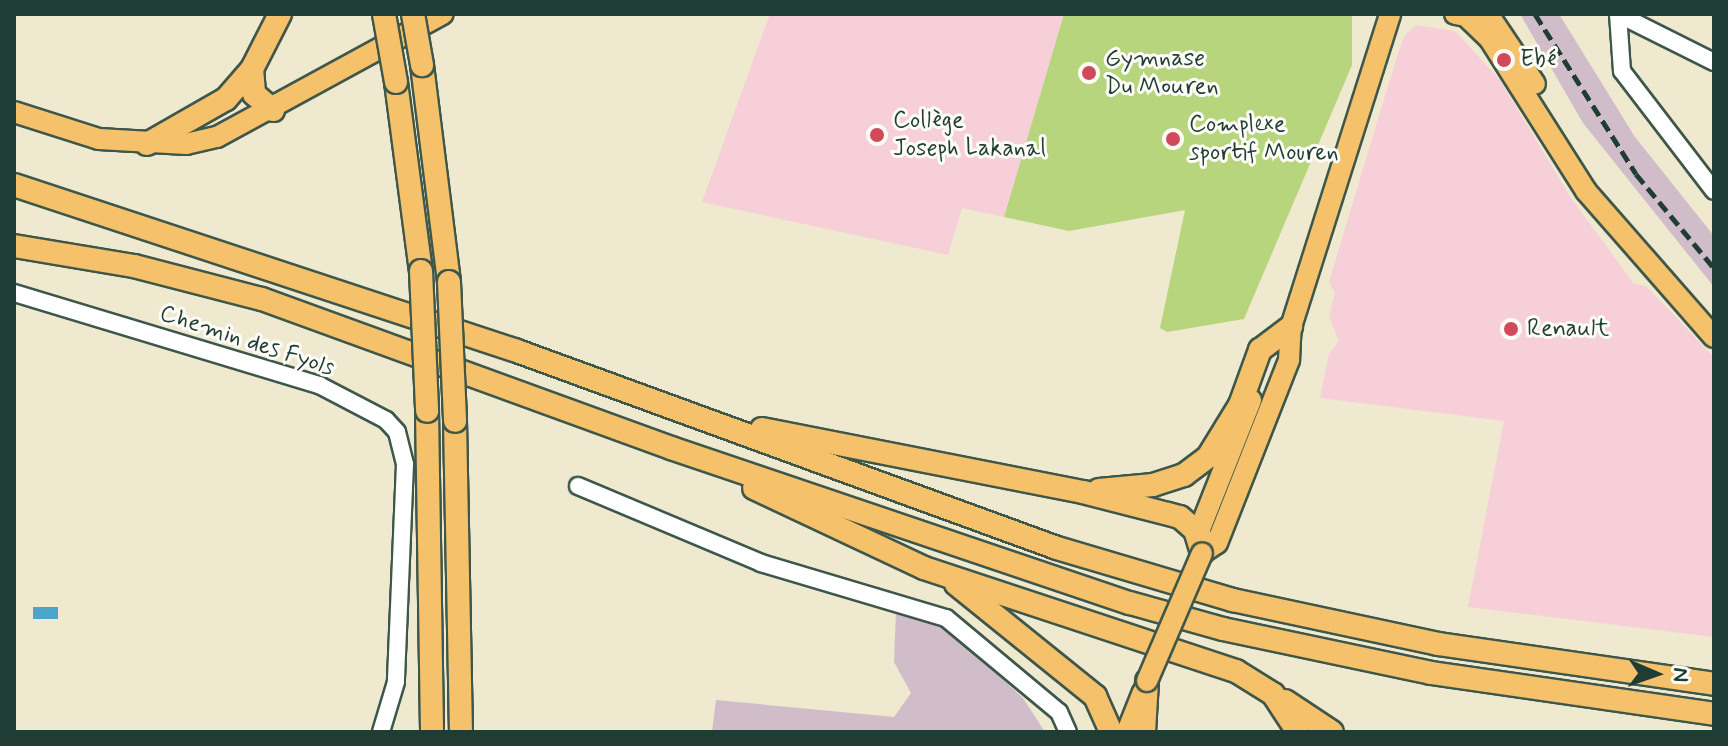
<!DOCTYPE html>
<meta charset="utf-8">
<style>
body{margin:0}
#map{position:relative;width:1728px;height:746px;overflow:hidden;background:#efe9cf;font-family:Mynerve,sans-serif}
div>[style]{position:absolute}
.built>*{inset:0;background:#f6cfd8}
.industrial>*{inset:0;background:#d1bdca}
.green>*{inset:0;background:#b7d57c}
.water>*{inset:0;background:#4ca5ca;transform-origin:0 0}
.roads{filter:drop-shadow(2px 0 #3e574b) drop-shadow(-2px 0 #3e574b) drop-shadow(0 2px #3e574b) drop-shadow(0 -2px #3e574b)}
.minor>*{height:16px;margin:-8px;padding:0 8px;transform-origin:8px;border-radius:8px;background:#fff}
.major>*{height:20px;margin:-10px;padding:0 10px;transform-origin:10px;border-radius:10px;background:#f5c16b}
.highway>*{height:22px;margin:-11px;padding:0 11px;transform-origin:11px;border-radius:11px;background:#f5c16b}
.rail>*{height:5px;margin-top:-2.5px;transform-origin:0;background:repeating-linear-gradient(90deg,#1f3d34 0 12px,transparent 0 18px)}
.bridges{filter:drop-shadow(2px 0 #3e574b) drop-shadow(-2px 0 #3e574b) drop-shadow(0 2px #3e574b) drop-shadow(0 -2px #3e574b)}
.major-bridge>*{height:20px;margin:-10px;padding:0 10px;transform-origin:10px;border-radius:10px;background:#f5c16b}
.highway-bridge>*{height:22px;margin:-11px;padding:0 11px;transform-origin:11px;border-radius:11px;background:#f5c16b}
.dots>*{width:22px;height:22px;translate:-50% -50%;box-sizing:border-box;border:4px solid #fdfcf7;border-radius:50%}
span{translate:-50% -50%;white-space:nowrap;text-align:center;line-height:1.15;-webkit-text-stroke:6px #fdfcf7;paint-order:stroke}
.poi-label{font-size:24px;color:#1f3d34}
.left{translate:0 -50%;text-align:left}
.street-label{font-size:24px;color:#1f3d34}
.frame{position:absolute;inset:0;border:16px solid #1f3d34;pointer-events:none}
.north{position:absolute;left:1616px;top:634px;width:80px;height:80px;-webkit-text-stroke:6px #fdfcf7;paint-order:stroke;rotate:92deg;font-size:22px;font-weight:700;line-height:32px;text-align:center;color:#1f3d34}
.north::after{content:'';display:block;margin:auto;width:28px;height:36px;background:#1f3d34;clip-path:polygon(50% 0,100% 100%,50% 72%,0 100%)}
</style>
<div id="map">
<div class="built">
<i style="clip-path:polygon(770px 14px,1064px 14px,1004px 217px,962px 208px,948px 255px,702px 202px)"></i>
<i style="clip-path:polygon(1416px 25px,1455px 31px,1500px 80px,1571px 198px,1634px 284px,1646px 286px,1714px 357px,1714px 637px,1468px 607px,1504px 421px,1320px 398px,1329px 354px,1339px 341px,1329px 317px,1335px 293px,1329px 282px,1398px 53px,1405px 35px)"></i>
</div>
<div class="industrial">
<i style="clip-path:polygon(1520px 14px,1559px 14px,1635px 137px,1714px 236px,1714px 287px,1583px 123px)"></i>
<i style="clip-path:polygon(896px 611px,945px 626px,1023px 698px,1045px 732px,712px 732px,716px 700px,894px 717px,911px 693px,894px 662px)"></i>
</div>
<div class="green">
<i style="clip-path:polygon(1064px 14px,1352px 14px,1352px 65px,1244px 319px,1167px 332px,1160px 328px,1185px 210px,1069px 231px,1004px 217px)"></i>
</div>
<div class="water">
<i style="left:33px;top:607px;width:25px;height:12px"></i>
</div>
<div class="roads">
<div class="minor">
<i style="left:1618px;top:14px;width:57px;rotate:86deg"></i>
<i style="left:1622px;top:71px;width:151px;rotate:52.5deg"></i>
<i style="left:1618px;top:14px;width:107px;rotate:26.6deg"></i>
<i style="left:14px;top:293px;width:319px;rotate:16.8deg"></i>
<i style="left:319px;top:385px;width:76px;rotate:27.6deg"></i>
<i style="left:386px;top:420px;width:16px;rotate:47deg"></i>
<i style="left:397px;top:432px;width:33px;rotate:76deg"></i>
<i style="left:405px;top:464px;width:218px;rotate:92.4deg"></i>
<i style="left:396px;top:682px;width:52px;rotate:106.7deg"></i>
<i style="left:578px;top:486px;width:199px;rotate:22.8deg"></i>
<i style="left:761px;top:563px;width:193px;rotate:16.6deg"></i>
<i style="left:946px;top:618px;width:147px;rotate:39.8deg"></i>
<i style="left:1059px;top:712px;width:22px;rotate:66deg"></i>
</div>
<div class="major">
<i style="left:1455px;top:14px;width:11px;rotate:10deg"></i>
<i style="left:1466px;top:16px;width:32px;rotate:44deg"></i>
<i style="left:1489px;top:38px;width:181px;rotate:57.6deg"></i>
<i style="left:1586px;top:191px;width:194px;rotate:48.8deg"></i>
<i style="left:1488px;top:14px;width:84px;rotate:56.1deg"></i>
<i style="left:14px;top:112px;width:89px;rotate:17.6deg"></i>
<i style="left:99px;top:139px;width:87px;rotate:3.3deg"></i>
<i style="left:186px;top:144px;width:32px;rotate:-13deg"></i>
<i style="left:217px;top:137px;width:257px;rotate:-28.6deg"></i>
<i style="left:1251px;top:400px;width:139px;rotate:111.6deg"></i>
<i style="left:1200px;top:529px;width:24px;rotate:85deg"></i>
<i style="left:1202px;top:553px;width:18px;rotate:-34deg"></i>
<i style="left:1217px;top:543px;width:197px;rotate:-68.5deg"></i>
<i style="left:1289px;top:360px;width:33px;rotate:-87deg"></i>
<i style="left:1291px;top:327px;width:328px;rotate:-72.4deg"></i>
<i style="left:1127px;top:732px;width:43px;rotate:-68.2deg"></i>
</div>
<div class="highway">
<i style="left:422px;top:65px;width:219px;rotate:82.9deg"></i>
<i style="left:252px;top:69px;width:25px;rotate:85deg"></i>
<i style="left:254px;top:94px;width:25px;rotate:40deg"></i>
<i style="left:396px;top:82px;width:191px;rotate:82.5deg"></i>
<i style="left:147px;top:144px;width:91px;rotate:-29.7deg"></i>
<i style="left:226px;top:99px;width:40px;rotate:-49deg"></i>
<i style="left:252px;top:69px;width:62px;rotate:-63deg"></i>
<i style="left:14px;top:185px;width:530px;rotate:18.26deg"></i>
<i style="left:517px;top:351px;width:575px;rotate:20.04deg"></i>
<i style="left:1057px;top:548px;width:184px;rotate:16.5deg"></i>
<i style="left:1233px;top:600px;width:210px;rotate:12.1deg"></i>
<i style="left:1438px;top:644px;width:279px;rotate:8.2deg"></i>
<i style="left:14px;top:246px;width:122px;rotate:9.5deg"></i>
<i style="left:134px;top:266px;width:132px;rotate:14.5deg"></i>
<i style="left:262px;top:299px;width:435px;rotate:20deg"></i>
<i style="left:671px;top:448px;width:484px;rotate:18.7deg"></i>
<i style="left:1130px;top:603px;width:97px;rotate:15.6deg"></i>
<i style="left:1223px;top:629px;width:213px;rotate:11.9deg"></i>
<i style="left:1431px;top:673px;width:286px;rotate:8.2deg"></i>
<i style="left:427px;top:411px;width:321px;rotate:89.1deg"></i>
<i style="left:455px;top:421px;width:311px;rotate:88.9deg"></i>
<i style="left:762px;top:429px;width:327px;rotate:11.1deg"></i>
<i style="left:1083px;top:492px;width:100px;rotate:14.5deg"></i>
<i style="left:1180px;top:517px;width:20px;rotate:41deg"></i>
<i style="left:1195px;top:530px;width:24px;rotate:73deg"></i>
<i style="left:754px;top:488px;width:188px;rotate:25.2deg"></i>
<i style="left:924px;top:568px;width:329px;rotate:18.3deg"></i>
<i style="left:1236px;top:671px;width:44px;rotate:31.9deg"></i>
<i style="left:1273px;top:694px;width:45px;rotate:56.7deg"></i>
<i style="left:1099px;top:490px;width:54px;rotate:-5.3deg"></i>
<i style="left:1153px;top:485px;width:33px;rotate:-18deg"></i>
<i style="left:1184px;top:475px;width:30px;rotate:-37deg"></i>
<i style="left:1208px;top:457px;width:61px;rotate:-58.4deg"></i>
<i style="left:1240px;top:405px;width:59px;rotate:-70deg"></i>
<i style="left:1260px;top:350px;width:39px;rotate:-37deg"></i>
<i style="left:956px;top:584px;width:179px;rotate:38.9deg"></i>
<i style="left:1095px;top:696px;width:39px;rotate:66deg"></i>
<i style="left:1285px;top:701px;width:56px;rotate:33.4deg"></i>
<i style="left:1144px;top:732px;width:51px;rotate:-86.6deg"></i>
</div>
</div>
<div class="rail">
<i style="left:1535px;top:14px;width:189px;rotate:57.7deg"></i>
<i style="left:1636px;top:174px;width:122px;rotate:50.3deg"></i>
</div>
<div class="bridges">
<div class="major-bridge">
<i style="left:1147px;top:681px;width:139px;rotate:-66.7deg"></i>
</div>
<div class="highway-bridge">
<i style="left:384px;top:14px;width:69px;rotate:80deg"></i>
<i style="left:413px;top:14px;width:52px;rotate:80deg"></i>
<i style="left:421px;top:271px;width:140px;rotate:87.5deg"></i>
<i style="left:449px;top:282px;width:139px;rotate:87.5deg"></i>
</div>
</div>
<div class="dots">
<i style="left:1504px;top:60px;background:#d1495b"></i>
<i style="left:1089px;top:73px;background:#d1495b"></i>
<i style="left:877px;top:135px;background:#d1495b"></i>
<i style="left:1173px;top:139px;background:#d1495b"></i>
<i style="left:1511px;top:329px;background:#d1495b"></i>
</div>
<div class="poi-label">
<span class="left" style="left:1105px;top:73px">Gymnase<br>Du Mouren</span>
<span class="left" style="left:1520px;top:60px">Ebé</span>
<span class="left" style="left:893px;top:135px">Collège<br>Joseph Lakanal</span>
<span class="left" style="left:1189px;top:139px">Complexe<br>sportif Mouren</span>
<span class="left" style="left:1527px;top:329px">Renault</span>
</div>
<div class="street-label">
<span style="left:247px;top:341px;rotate:18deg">Chemin des Fyols</span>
</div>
<div class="frame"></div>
<div class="north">N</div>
</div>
